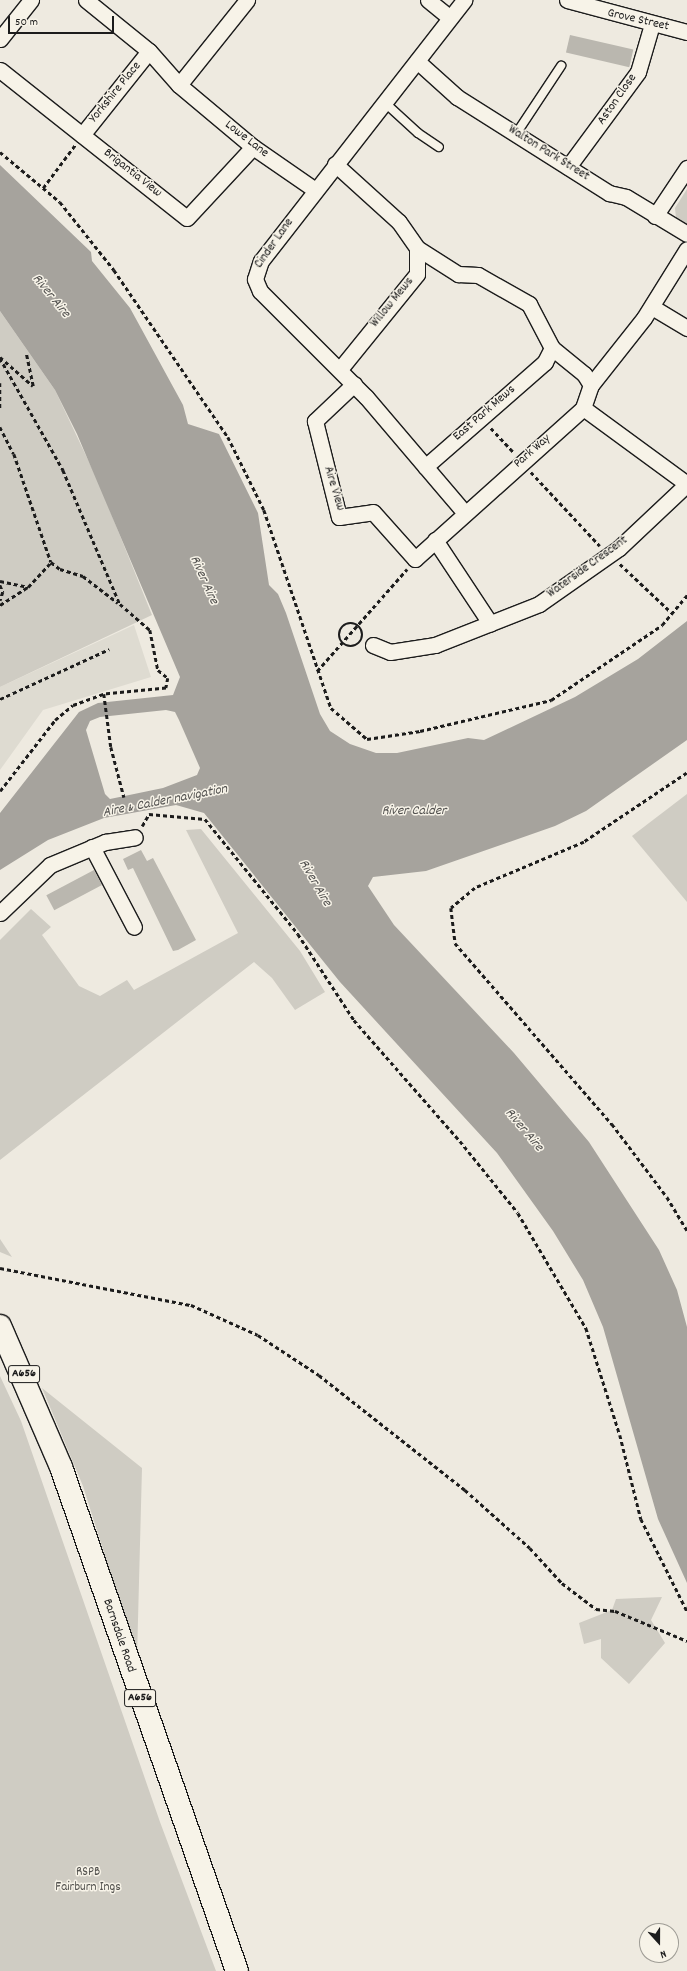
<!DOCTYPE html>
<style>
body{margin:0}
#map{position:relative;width:687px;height:1971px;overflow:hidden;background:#eeeae0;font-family:Dekko,sans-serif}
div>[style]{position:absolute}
.built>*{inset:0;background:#dedbd1}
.green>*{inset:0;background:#cfccc3}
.water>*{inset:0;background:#a6a39d}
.building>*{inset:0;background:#bab7af;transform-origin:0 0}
.path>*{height:2.5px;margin-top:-1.25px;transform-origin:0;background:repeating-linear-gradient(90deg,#1c1c1c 0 4px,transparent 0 7px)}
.path>.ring{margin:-1.25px;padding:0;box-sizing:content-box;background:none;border:2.5px solid #1c1c1c;border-radius:50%}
.roads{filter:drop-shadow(1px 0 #1c1c1c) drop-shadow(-1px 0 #1c1c1c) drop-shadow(0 1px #1c1c1c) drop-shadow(0 -1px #1c1c1c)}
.service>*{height:8px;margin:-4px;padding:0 4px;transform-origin:4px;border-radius:4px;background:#f7f3e8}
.minor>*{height:15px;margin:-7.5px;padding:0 7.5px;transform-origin:7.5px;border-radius:7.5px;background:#f7f3e8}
.primary>*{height:22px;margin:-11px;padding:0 11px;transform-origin:11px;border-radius:11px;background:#f7f3e8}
span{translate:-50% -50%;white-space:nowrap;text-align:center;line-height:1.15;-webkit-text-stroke:3px #f7f3e8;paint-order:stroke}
.shield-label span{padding:1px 3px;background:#f7f3e8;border:1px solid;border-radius:3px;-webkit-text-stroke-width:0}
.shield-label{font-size:12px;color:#1c1c1c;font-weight:700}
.street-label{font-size:13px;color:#1c1c1c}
.park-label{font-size:13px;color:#52514e}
.water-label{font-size:14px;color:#535250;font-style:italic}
.north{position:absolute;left:639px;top:1923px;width:40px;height:40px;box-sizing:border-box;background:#f7f3e8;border:1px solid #9f9d96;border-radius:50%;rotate:159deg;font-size:11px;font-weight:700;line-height:16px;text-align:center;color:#1c1c1c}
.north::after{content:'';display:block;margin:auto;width:14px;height:18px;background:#1c1c1c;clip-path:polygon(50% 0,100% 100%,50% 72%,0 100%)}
.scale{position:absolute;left:8px;top:16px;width:106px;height:18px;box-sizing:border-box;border:2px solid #1c1c1c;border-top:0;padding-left:5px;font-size:12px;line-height:14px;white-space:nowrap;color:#1c1c1c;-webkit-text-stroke:3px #f7f3e8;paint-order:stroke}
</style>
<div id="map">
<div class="built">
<i style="clip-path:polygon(134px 625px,151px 677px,43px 710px,0 770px,0 687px)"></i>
</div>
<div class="green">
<i style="clip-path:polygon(687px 189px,687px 227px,676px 218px,675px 208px)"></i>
<i style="clip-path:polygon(0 311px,55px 390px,98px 481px,152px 615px,0 687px)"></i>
<i style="clip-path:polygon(687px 794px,687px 902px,632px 836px)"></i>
<i style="clip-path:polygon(201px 829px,300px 951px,325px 992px,295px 1010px,272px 978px,254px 962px,0 1160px,0 940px,31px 909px,51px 927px,42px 935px,79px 986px,100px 996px,127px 980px,134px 990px,238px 933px,186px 830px)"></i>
<i style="clip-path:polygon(0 1239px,12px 1257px,0 1252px)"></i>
<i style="clip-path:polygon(0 1376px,21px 1421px,160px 1822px,216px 1971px,0 1971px)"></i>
<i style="clip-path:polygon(42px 1388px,142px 1468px,137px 1658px,83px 1486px)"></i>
<i style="clip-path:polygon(662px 1597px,651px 1620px,665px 1643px,629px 1684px,601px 1658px,601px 1639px,584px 1644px,579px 1623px,612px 1610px,616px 1599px)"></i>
</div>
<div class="water">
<i style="clip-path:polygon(evenodd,0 165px,91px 252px,92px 261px,130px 308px,183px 405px,188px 424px,219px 434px,258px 513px,269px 585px,278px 594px,286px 613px,320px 714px,330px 731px,350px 744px,376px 753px,397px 753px,468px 738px,484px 740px,575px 697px,638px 659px,687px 621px,687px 740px,586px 811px,555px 826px,426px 871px,373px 877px,368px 886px,394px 925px,514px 1053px,589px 1142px,659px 1250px,677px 1290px,687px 1327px,687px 1583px,658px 1519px,603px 1327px,583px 1280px,553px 1231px,497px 1153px,340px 982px,204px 813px,176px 805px,104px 818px,48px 840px,0 870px,0 813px,79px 712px,98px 703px,173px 695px,180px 677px,77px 434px,55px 390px,0 311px,0 165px,166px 710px,175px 712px,179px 720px,200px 768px,197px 775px,163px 788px,110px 799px,105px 794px,86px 730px,90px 721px,100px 717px,166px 710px)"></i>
</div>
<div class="building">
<i style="left:570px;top:35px;width:65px;height:18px;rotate:13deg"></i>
<i style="clip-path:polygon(141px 850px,147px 861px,153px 858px,196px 940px,178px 950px,173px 951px,133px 868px,128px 870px,123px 859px)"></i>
<i style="left:94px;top:870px;width:17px;height:54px;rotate:62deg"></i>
</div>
<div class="path">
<i style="left:0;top:152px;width:78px;rotate:39.8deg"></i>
<i style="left:60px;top:202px;width:87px;rotate:51.5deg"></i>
<i style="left:114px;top:270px;width:202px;rotate:55.7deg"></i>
<i style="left:228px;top:437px;width:81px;rotate:63.7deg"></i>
<i style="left:264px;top:510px;width:209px;rotate:71.3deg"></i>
<i style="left:331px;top:708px;width:48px;rotate:40.7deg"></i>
<i style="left:367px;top:739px;width:54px;rotate:-8.6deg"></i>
<i style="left:420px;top:731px;width:135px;rotate:-13.3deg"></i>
<i style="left:551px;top:700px;width:134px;rotate:-34deg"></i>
<i style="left:662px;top:625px;width:39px;rotate:-50deg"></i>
<i style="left:43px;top:188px;width:54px;rotate:-53.3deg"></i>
<i style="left:0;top:357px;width:44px;rotate:41.3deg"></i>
<i style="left:33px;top:386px;width:33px;rotate:-102deg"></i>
<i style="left:0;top:358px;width:129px;rotate:60.6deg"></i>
<i style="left:63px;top:470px;width:146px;rotate:67deg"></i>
<i style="left:120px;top:604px;width:40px;rotate:41deg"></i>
<i style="left:150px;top:630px;width:41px;rotate:78.7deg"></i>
<i style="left:158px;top:670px;width:13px;rotate:39deg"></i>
<i style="left:168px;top:678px;width:10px;rotate:101deg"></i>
<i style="left:166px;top:688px;width:62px;rotate:174.5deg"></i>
<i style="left:104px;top:694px;width:53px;rotate:82.5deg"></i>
<i style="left:111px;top:747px;width:52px;rotate:75.4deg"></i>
<i style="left:0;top:383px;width:27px;rotate:90deg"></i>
<i style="left:0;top:427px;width:30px;rotate:63deg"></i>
<i style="left:14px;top:454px;width:114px;rotate:71.1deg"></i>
<i style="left:51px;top:562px;width:11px;rotate:38deg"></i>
<i style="left:60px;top:569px;width:24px;rotate:17deg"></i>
<i style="left:83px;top:576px;width:44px;rotate:37.6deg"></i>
<i style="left:491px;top:428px;width:33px;rotate:47deg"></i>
<i style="left:531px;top:472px;width:101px;rotate:47deg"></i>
<i style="left:620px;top:564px;width:71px;rotate:43.3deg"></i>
<i style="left:0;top:581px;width:29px;rotate:12deg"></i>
<i style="left:0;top:585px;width:8px;rotate:67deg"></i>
<i style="left:3px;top:592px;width:9px;rotate:108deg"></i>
<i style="left:0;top:605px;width:33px;rotate:-33deg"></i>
<i style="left:28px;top:587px;width:34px;rotate:-47deg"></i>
<i class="ring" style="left:339px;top:623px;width:21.5px;height:21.5px"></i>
<i style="left:317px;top:671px;width:136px;rotate:-48.6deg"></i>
<i style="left:0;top:699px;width:120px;rotate:-24.6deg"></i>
<i style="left:687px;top:773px;width:124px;rotate:146.2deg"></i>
<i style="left:584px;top:842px;width:118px;rotate:157.1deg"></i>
<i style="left:475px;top:888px;width:31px;rotate:140deg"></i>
<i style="left:451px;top:908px;width:35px;rotate:83deg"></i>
<i style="left:455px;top:943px;width:240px;rotate:49.1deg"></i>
<i style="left:612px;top:1124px;width:91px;rotate:53deg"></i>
<i style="left:667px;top:1197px;width:39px;rotate:59deg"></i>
<i style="left:0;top:791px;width:90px;rotate:-52.2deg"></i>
<i style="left:55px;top:720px;width:23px;rotate:-40deg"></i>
<i style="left:73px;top:705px;width:33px;rotate:-20deg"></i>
<i style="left:142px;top:826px;width:14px;rotate:-60deg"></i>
<i style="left:149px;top:814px;width:56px;rotate:5.1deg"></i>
<i style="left:205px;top:819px;width:148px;rotate:51deg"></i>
<i style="left:298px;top:934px;width:103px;rotate:56.9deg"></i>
<i style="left:354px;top:1020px;width:161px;rotate:48.8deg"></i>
<i style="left:460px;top:1141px;width:92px;rotate:51.1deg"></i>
<i style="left:518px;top:1213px;width:134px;rotate:59.4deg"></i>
<i style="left:586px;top:1328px;width:112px;rotate:72.4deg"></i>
<i style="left:620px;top:1435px;width:87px;rotate:76deg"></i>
<i style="left:641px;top:1519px;width:103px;rotate:63.4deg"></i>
<i style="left:0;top:1268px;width:195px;rotate:11deg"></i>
<i style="left:191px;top:1305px;width:73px;rotate:24.1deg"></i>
<i style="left:258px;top:1335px;width:73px;rotate:33.3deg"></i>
<i style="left:319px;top:1375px;width:186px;rotate:38.2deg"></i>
<i style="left:465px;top:1490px;width:87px;rotate:41.7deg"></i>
<i style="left:530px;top:1548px;width:47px;rotate:47.6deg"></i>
<i style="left:562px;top:1583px;width:43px;rotate:37.4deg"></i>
<i style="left:596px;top:1609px;width:19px;rotate:6deg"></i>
<i style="left:615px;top:1611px;width:78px;rotate:22.6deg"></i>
</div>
<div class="roads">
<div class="service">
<i style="left:383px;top:101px;width:47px;rotate:42.4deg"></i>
<i style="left:418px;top:133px;width:25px;rotate:34deg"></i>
<i style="left:516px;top:134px;width:82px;rotate:-56.5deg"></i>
</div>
<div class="minor">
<i style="left:86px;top:0;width:81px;rotate:39deg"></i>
<i style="left:149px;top:51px;width:45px;rotate:48.6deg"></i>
<i style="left:179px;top:85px;width:109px;rotate:-51.3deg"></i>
<i style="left:428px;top:0;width:28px;rotate:39deg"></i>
<i style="left:567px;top:0;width:124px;rotate:14.9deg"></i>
<i style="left:0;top:39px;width:50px;rotate:-51.5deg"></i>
<i style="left:417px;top:61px;width:54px;rotate:42deg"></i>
<i style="left:457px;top:97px;width:180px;rotate:32.3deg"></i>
<i style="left:609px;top:193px;width:17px;rotate:13deg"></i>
<i style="left:626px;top:197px;width:71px;rotate:31.2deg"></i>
<i style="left:0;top:70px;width:238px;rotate:38.4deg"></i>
<i style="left:187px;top:218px;width:97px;rotate:-47.1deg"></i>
<i style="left:179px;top:85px;width:97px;rotate:40deg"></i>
<i style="left:253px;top:147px;width:75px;rotate:34.7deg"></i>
<i style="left:82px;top:135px;width:107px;rotate:-51.4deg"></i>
<i style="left:335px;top:164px;width:86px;rotate:42.2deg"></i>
<i style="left:399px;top:222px;width:32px;rotate:55deg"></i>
<i style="left:417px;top:248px;width:26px;rotate:90deg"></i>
<i style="left:417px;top:274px;width:122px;rotate:129deg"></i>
<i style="left:568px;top:167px;width:118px;rotate:-53.6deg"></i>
<i style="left:638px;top:72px;width:50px;rotate:-73.7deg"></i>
<i style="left:655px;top:216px;width:58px;rotate:-56.3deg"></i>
<i style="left:417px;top:248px;width:49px;rotate:32.4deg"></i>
<i style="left:458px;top:274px;width:20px;rotate:3deg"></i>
<i style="left:478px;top:275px;width:59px;rotate:29.6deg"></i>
<i style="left:529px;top:304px;width:50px;rotate:62.4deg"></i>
<i style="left:552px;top:348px;width:16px;rotate:117deg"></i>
<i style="left:545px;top:362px;width:159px;rotate:138.8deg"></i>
<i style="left:652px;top:307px;width:41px;rotate:31deg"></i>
<i style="left:354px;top:384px;width:54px;rotate:136.5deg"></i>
<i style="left:315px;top:421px;width:99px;rotate:76deg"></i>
<i style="left:339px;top:517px;width:34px;rotate:-8deg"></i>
<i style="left:373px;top:512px;width:63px;rotate:48.2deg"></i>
<i style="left:415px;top:559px;width:226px;rotate:-41.9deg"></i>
<i style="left:583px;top:408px;width:24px;rotate:-71deg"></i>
<i style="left:591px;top:385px;width:13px;rotate:-122deg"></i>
<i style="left:584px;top:374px;width:41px;rotate:-140.9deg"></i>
<i style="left:591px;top:385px;width:85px;rotate:-51.7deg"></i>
<i style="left:644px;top:318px;width:81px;rotate:-58.1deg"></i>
<i style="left:464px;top:512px;width:151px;rotate:-130.4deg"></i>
<i style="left:366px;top:397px;width:150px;rotate:-135deg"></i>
<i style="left:260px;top:291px;width:13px;rotate:-113deg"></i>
<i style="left:255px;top:279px;width:19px;rotate:-72deg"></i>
<i style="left:261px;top:261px;width:331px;rotate:-52.1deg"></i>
<i style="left:435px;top:540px;width:100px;rotate:56.5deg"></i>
<i style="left:373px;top:645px;width:18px;rotate:22deg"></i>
<i style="left:390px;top:652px;width:46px;rotate:-8.8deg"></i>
<i style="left:435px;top:645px;width:112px;rotate:-21.5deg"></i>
<i style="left:539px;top:604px;width:98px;rotate:-35deg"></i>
<i style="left:619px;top:548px;width:93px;rotate:-43.3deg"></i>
<i style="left:687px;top:484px;width:129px;rotate:-143.8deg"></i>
<i style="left:92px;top:847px;width:90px;rotate:62.3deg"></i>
<i style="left:0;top:913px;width:69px;rotate:-43.8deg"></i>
<i style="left:50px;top:865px;width:60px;rotate:-22.7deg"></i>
<i style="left:105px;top:842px;width:30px;rotate:-9deg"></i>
</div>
<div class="primary">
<i style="left:0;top:1326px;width:154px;rotate:66.6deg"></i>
<i style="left:61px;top:1467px;width:534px;rotate:70.75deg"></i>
</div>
</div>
<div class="shield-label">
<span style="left:24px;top:1374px">A656</span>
<span style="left:140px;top:1698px">A656</span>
</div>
<div class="street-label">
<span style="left:638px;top:21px;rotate:13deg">Grove Street</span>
<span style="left:116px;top:93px;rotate:-51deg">Yorkshire Place</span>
<span style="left:618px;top:100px;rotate:-55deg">Aston Close</span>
<span style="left:246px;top:140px;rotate:38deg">Lowe Lane</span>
<span style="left:548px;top:154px;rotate:32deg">Walton Park Street</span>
<span style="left:132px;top:174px;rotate:38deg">Brigantia View</span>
<span style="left:275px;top:244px;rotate:-55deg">Cinder Lane</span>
<span style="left:393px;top:303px;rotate:-51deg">Willow Mews</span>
<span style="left:485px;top:414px;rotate:-41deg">East Park Mews</span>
<span style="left:533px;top:452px;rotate:-41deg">Park Way</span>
<span style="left:333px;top:489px;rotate:73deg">Aire View</span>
<span style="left:588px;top:568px;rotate:-36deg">Waterside Crescent</span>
<span style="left:118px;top:1636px;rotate:71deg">Barnsdale Road</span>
</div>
<div class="park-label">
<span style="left:88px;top:1881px">RSPB<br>Fairburn Ings</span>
</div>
<div class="water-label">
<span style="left:51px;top:296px;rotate:51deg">River Aire</span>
<span style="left:204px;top:580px;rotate:66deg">River Aire</span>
<span style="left:165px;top:801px;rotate:-11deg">Aire &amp; Calder navigation</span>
<span style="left:414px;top:811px">River Calder</span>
<span style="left:315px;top:883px;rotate:60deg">River Aire</span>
<span style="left:524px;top:1130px;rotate:50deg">River Aire</span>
</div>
<div class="north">N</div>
<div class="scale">50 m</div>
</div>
